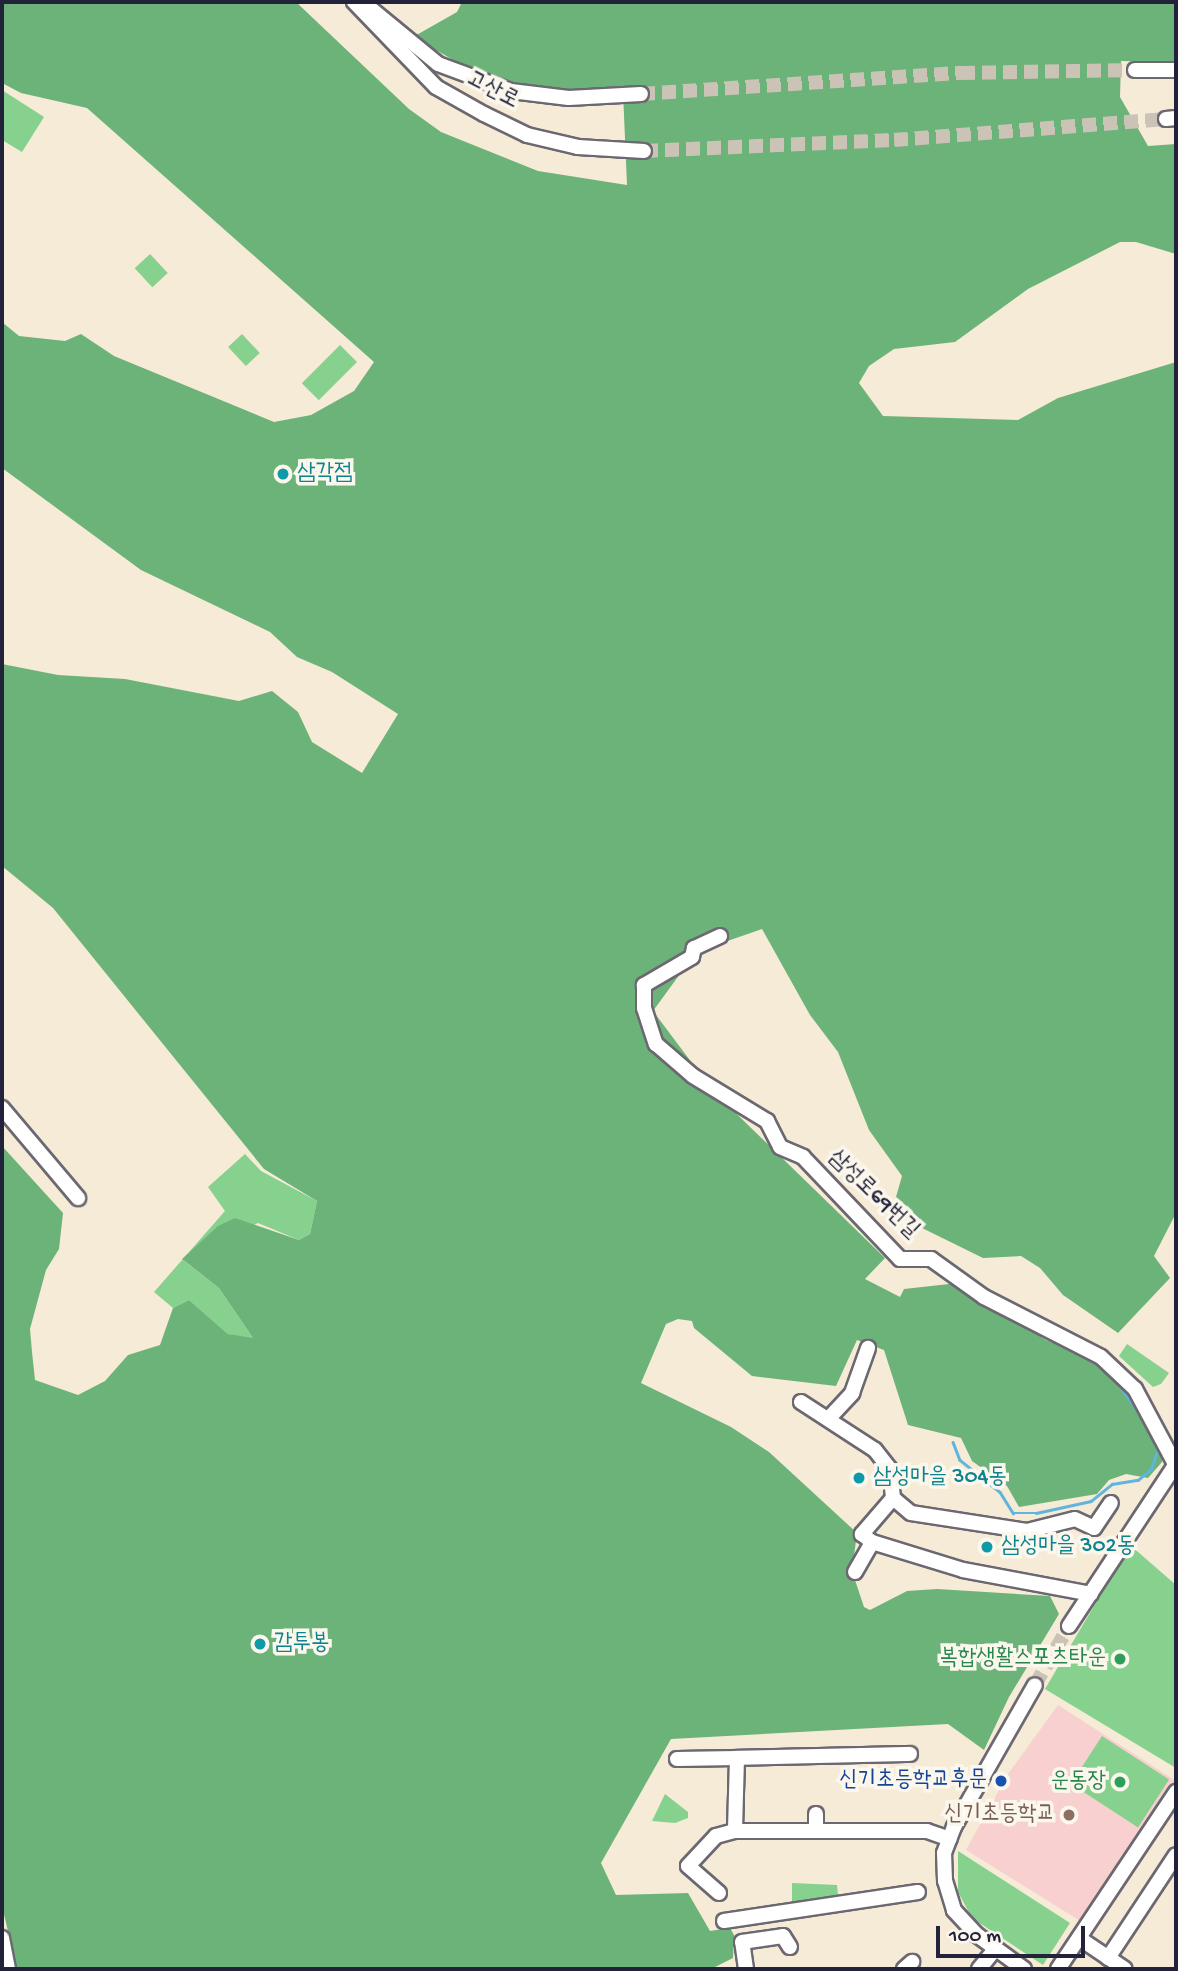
<!DOCTYPE html>
<meta charset="utf-8">
<style>
body{margin:0}
#map{position:relative;width:1178px;height:1971px;overflow:hidden;background:#f6ebd6;font-family:"Gochi Hand","Poor Story",sans-serif}
div>[style]{position:absolute}
.built>*{inset:0;background:#f7d0cf}
.green>*{inset:0;background:#86d18e;transform-origin:0 0}
.forest>*{inset:0;background:#6cb379}
.stream>*{height:2.5px;margin:-1.25px;padding:0 1.25px;transform-origin:1.25px;border-radius:1.25px;background:#60b5dc}
.minor-tunnel>*{height:14px;margin-top:-7px;transform-origin:0;background:repeating-linear-gradient(90deg,#ccc3b7 0 14px,transparent 0 21px)}
.roads{filter:drop-shadow(2px 0 #6c6871) drop-shadow(-2px 0 #6c6871) drop-shadow(0 2px #6c6871) drop-shadow(0 -2px #6c6871)}
.minor>*{height:14px;margin:-7px;padding:0 7px;transform-origin:7px;border-radius:7px;background:#fff}
.dots>*{width:19px;height:19px;translate:-50% -50%;box-sizing:border-box;border:4px solid #fbf7ec;border-radius:50%}
span{translate:-50% -50%;white-space:nowrap;text-align:center;line-height:1.15;-webkit-text-stroke:7px #fbf7ec;paint-order:stroke}
.street-label{font-size:23px;color:#22223b}
.culture-label{font-size:23px;color:#0d838f}
.left{translate:0 -50%;text-align:left}
.leisure-label{font-size:23px;color:#27864d}
.right{translate:-100% -50%;text-align:right}
.transit-label{font-size:23px;color:#164399}
.education-label{font-size:23px;color:#785e54}
.frame{position:absolute;inset:0;border:4px solid #22223b;pointer-events:none}
.scale{position:absolute;left:936px;top:1926px;width:149px;height:32px;box-sizing:border-box;border:4px solid #22223b;border-top:0;padding-left:9px;font-size:21px;line-height:24px;white-space:nowrap;color:#22223b;-webkit-text-stroke:5px #fbf7ec;paint-order:stroke}
</style>
<div id="map">
<div class="built">
<i style="clip-path:polygon(1058px 1705px,1176px 1781px,1082px 1922px,966px 1850px,1008px 1774px)"></i>
</div>
<div class="green">
<i style="clip-path:polygon(2px 90px,44px 117px,22px 152px,2px 140px)"></i>
<i style="left:150px;top:254px;width:26px;height:21px;rotate:47deg"></i>
<i style="left:242px;top:334px;width:26px;height:19px;rotate:47deg"></i>
<i style="left:340px;top:345px;width:24px;height:54px;rotate:45deg"></i>
<i style="clip-path:polygon(245px 1154px,261px 1171px,317px 1201px,310px 1234px,299px 1240px,258px 1223px,183px 1260px,219px 1288px,253px 1338px,249px 1340px,228px 1334px,189px 1300px,173px 1308px,154px 1292px,225px 1211px,208px 1187px)"></i>
<i style="clip-path:polygon(1127px 1344px,1169px 1373px,1161px 1384px,1153px 1387px,1119px 1356px)"></i>
<i style="clip-path:polygon(1130px 1545px,1176px 1585px,1176px 1768px,1045px 1689px)"></i>
<i style="left:1102px;top:1736px;width:80px;height:57px;rotate:33deg"></i>
<i style="clip-path:polygon(665px 1794px,688px 1812px,688px 1818px,675px 1823px,652px 1821px)"></i>
<i style="clip-path:polygon(958px 1851px,1070px 1923px,1043px 1965px,972px 1918px,958px 1892px)"></i>
<i style="clip-path:polygon(792px 1883px,837px 1885px,838px 1895px,792px 1903px)"></i>
</div>
<div class="forest">
<i style="clip-path:polygon(2px 2px,296px 2px,409px 109px,441px 132px,538px 171px,627px 185px,623px 92px,592px 95px,492px 82px,413px 37px,457px 12px,462px 2px,1176px 2px,1176px 62px,1121px 61px,1120px 97px,1148px 146px,1176px 144px,1176px 254px,1136px 242px,1120px 242px,1028px 289px,955px 342px,894px 349px,869px 366px,859px 383px,883px 416px,1018px 420px,1058px 398px,1176px 362px,1176px 1213px,1154px 1256px,1170px 1278px,1118px 1333px,1063px 1295px,1040px 1268px,1021px 1256px,983px 1258px,920px 1227px,896px 1197px,902px 1176px,869px 1130px,838px 1052px,810px 1015px,762px 929px,696px 952px,653px 1011px,713px 1091px,885px 1258px,865px 1279px,900px 1297px,904px 1289px,958px 1283px,1046px 1340px,1088px 1356px,1138px 1402px,1164px 1448px,1162px 1462px,1148px 1478px,1126px 1474px,1109px 1480px,1097px 1494px,1019px 1507px,1007px 1486px,972px 1461px,961px 1438px,908px 1425px,884px 1350px,857px 1340px,836px 1386px,752px 1376px,694px 1328px,692px 1321px,678px 1319px,666px 1324px,641px 1383px,731px 1427px,769px 1452px,857px 1533px,852px 1571px,864px 1607px,870px 1610px,907px 1591px,937px 1589px,1050px 1596px,1059px 1614px,1009px 1697px,984px 1750px,948px 1724px,671px 1739px,601px 1863px,616px 1895px,688px 1893px,710px 1931px,730px 1928px,734px 1935px,733px 1958px,711px 1969px,17px 1969px,2px 1906px,2px 1146px,63px 1213px,59px 1249px,46px 1270px,30px 1329px,32px 1352px,35px 1380px,78px 1395px,105px 1381px,128px 1355px,160px 1345px,173px 1308px,189px 1300px,228px 1334px,253px 1338px,219px 1288px,182px 1259px,218px 1226px,235px 1218px,299px 1240px,310px 1234px,317px 1201px,264px 1169px,53px 908px,2px 866px,2px 664px,58px 675px,125px 679px,239px 701px,272px 691px,298px 712px,312px 742px,362px 773px,398px 714px,332px 672px,297px 657px,270px 632px,141px 570px,2px 468px,2px 322px,19px 336px,65px 341px,81px 334px,114px 356px,274px 422px,311px 415px,354px 391px,374px 362px,87px 108px,21px 93px,2px 83px)"></i>
</div>
<div class="stream">
<i style="left:1116px;top:1381px;width:46px;rotate:53.9deg"></i>
<i style="left:953px;top:1442px;width:19px;rotate:69deg"></i>
<i style="left:960px;top:1460px;width:51px;rotate:38.7deg"></i>
<i style="left:1000px;top:1492px;width:25px;rotate:58deg"></i>
<i style="left:1013px;top:1513px;width:23px"></i>
<i style="left:1036px;top:1513px;width:56px;rotate:-12.3deg"></i>
<i style="left:1091px;top:1501px;width:27px;rotate:-39deg"></i>
<i style="left:1112px;top:1484px;width:26px;rotate:-9deg"></i>
<i style="left:1138px;top:1480px;width:17px;rotate:-40deg"></i>
<i style="left:1151px;top:1469px;width:21px;rotate:-71deg"></i>
<i style="left:1158px;top:1449px;width:25px;rotate:-117deg"></i>
</div>
<div class="minor-tunnel">
<i style="left:641px;top:94px;width:321px;rotate:-3.8deg"></i>
<i style="left:961px;top:73px;width:174px;rotate:-1deg"></i>
<i style="left:644px;top:151px;width:250px;rotate:-2.5deg"></i>
<i style="left:894px;top:140px;width:273px;rotate:-4.4deg"></i>
<i style="left:1035px;top:1685px;width:68px;rotate:-60deg"></i>
</div>
<div class="roads">
<div class="minor">
<i style="left:354px;top:2px;width:118px;rotate:46deg"></i>
<i style="left:436px;top:87px;width:55px;rotate:29.4deg"></i>
<i style="left:484px;top:114px;width:48px;rotate:26deg"></i>
<i style="left:527px;top:135px;width:52px;rotate:13.2deg"></i>
<i style="left:578px;top:147px;width:66px;rotate:3.5deg"></i>
<i style="left:365px;top:4px;width:94px;rotate:39.4deg"></i>
<i style="left:438px;top:64px;width:78px;rotate:20.3deg"></i>
<i style="left:511px;top:91px;width:58px;rotate:6.9deg"></i>
<i style="left:569px;top:98px;width:72px;rotate:-3.2deg"></i>
<i style="left:1135px;top:70px;width:41px"></i>
<i style="left:1166px;top:119px;width:10px;rotate:-6deg"></i>
<i style="left:720px;top:936px;width:29px;rotate:155deg"></i>
<i style="left:694px;top:948px;width:9px;rotate:103deg"></i>
<i style="left:692px;top:957px;width:56px;rotate:149.7deg"></i>
<i style="left:644px;top:985px;width:23px;rotate:90deg"></i>
<i style="left:644px;top:1008px;width:38px;rotate:72deg"></i>
<i style="left:656px;top:1044px;width:49px;rotate:40.9deg"></i>
<i style="left:693px;top:1076px;width:87px;rotate:31.3deg"></i>
<i style="left:767px;top:1121px;width:29px;rotate:63deg"></i>
<i style="left:780px;top:1147px;width:25px;rotate:23deg"></i>
<i style="left:803px;top:1157px;width:141px;rotate:46.4deg"></i>
<i style="left:900px;top:1259px;width:31px"></i>
<i style="left:931px;top:1259px;width:65px;rotate:35.6deg"></i>
<i style="left:984px;top:1297px;width:131px;rotate:27.1deg"></i>
<i style="left:1101px;top:1357px;width:47px;rotate:43.3deg"></i>
<i style="left:1135px;top:1389px;width:85px;rotate:61.9deg"></i>
<i style="left:2px;top:1108px;width:118px;rotate:49.8deg"></i>
<i style="left:801px;top:1402px;width:88px;rotate:33deg"></i>
<i style="left:875px;top:1450px;width:24px;rotate:52deg"></i>
<i style="left:890px;top:1469px;width:29px;rotate:84deg"></i>
<i style="left:893px;top:1498px;width:48px;rotate:130.7deg"></i>
<i style="left:862px;top:1534px;width:13px;rotate:39deg"></i>
<i style="left:830px;top:1417px;width:33px;rotate:-47deg"></i>
<i style="left:852px;top:1393px;width:48px;rotate:-70.4deg"></i>
<i style="left:893px;top:1498px;width:23px;rotate:40deg"></i>
<i style="left:911px;top:1513px;width:117px;rotate:8.8deg"></i>
<i style="left:1027px;top:1531px;width:49px;rotate:-14deg"></i>
<i style="left:1075px;top:1519px;width:21px;rotate:25deg"></i>
<i style="left:1094px;top:1528px;width:30px;rotate:-56deg"></i>
<i style="left:855px;top:1572px;width:34px;rotate:-60deg"></i>
<i style="left:872px;top:1542px;width:95px;rotate:17.1deg"></i>
<i style="left:963px;top:1570px;width:130px;rotate:10.6deg"></i>
<i style="left:1069px;top:1626px;width:194px;rotate:-56.6deg"></i>
<i style="left:910px;top:1754px;width:173px;rotate:178.7deg"></i>
<i style="left:737px;top:1758px;width:73px;rotate:91.6deg"></i>
<i style="left:735px;top:1831px;width:192px"></i>
<i style="left:927px;top:1831px;width:24px;rotate:19deg"></i>
<i style="left:677px;top:1759px;width:60px;rotate:-1deg"></i>
<i style="left:816px;top:1814px;width:17px;rotate:90deg"></i>
<i style="left:719px;top:1893px;width:41px;rotate:-138.9deg"></i>
<i style="left:688px;top:1866px;width:41px;rotate:-47deg"></i>
<i style="left:716px;top:1836px;width:20px;rotate:-15deg"></i>
<i style="left:724px;top:1921px;width:196px;rotate:-8.5deg"></i>
<i style="left:2px;top:1938px;width:32px;rotate:79deg"></i>
<i style="left:1079px;top:1938px;width:55px;rotate:34deg"></i>
<i style="left:1108px;top:1958px;width:123px;rotate:-56.6deg"></i>
<i style="left:746px;top:1969px;width:27px;rotate:-98deg"></i>
<i style="left:742px;top:1942px;width:41px;rotate:-8.3deg"></i>
<i style="left:783px;top:1936px;width:13px;rotate:58deg"></i>
<i style="left:904px;top:1969px;width:11px;rotate:-41deg"></i>
<i style="left:979px;top:1969px;width:26px;rotate:-51deg"></i>
<i style="left:1024px;top:1969px;width:58px;rotate:-144.1deg"></i>
<i style="left:977px;top:1935px;width:34px;rotate:-133deg"></i>
<i style="left:954px;top:1910px;width:30px;rotate:-107deg"></i>
<i style="left:945px;top:1881px;width:28px;rotate:-92deg"></i>
<i style="left:944px;top:1853px;width:28px;rotate:-69deg"></i>
<i style="left:954px;top:1827px;width:163px;rotate:-60.3deg"></i>
<i style="left:1058px;top:1969px;width:213px;rotate:-56.3deg"></i>
</div>
</div>
<div class="dots">
<i style="left:283px;top:474px;background:#0f9aa8"></i>
<i style="left:859px;top:1478px;background:#0f9aa8"></i>
<i style="left:987px;top:1547px;background:#0f9aa8"></i>
<i style="left:260px;top:1644px;background:#0f9aa8"></i>
<i style="left:1120px;top:1659px;background:#2e9e5b"></i>
<i style="left:1001px;top:1781px;background:#1a4fb4"></i>
<i style="left:1120px;top:1782px;background:#2e9e5b"></i>
<i style="left:1069px;top:1815px;background:#8d6e63"></i>
</div>
<div class="street-label">
<span style="left:492px;top:91px;rotate:27deg">고산로</span>
<span style="left:873px;top:1195px;rotate:44deg">삼성로69번길</span>
</div>
<div class="culture-label">
<span class="left" style="left:297px;top:474px">삼각점</span>
<span class="left" style="left:873px;top:1478px">삼성마을 304동</span>
<span class="left" style="left:1001px;top:1547px">삼성마을 302동</span>
<span class="left" style="left:274px;top:1644px">감투봉</span>
</div>
<div class="leisure-label">
<span class="right" style="left:1106px;top:1659px">복합생활스포츠타운</span>
<span class="right" style="left:1106px;top:1782px">운동장</span>
</div>
<div class="transit-label">
<span class="right" style="left:987px;top:1781px">신기초등학교후문</span>
</div>
<div class="education-label">
<span class="right" style="left:1055px;top:1815px">신기초등학교</span>
</div>
<div class="frame"></div>
<div class="scale">100 m</div>
</div>
